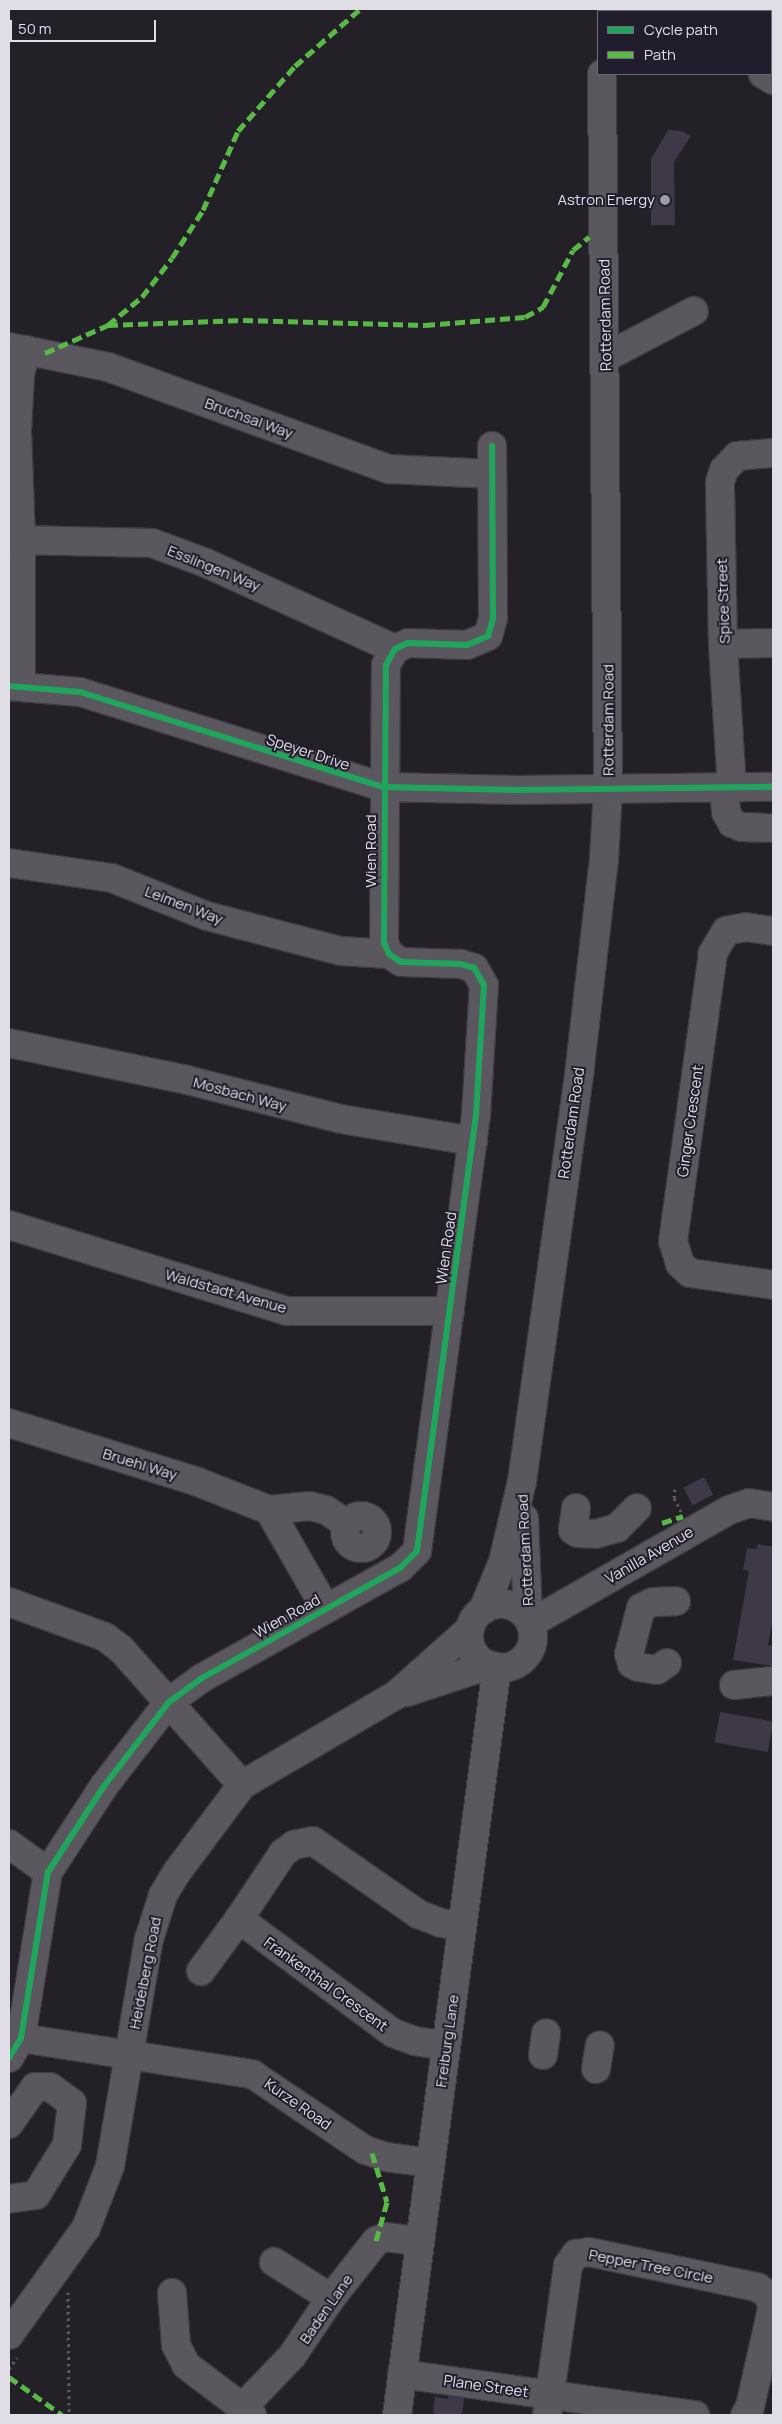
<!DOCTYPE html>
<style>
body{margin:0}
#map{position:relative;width:782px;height:2424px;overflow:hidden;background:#232028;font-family:Manrope,sans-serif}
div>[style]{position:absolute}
.building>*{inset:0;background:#3e3848;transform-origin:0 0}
.path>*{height:3px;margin-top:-1.5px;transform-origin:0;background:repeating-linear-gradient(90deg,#605e64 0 2.5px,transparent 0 6.5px)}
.roads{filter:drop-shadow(1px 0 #3f3c44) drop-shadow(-1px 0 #3f3c44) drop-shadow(0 1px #3f3c44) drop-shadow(0 -1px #3f3c44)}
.minor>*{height:28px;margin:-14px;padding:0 14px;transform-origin:14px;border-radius:14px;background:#5a575e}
.minor>.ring{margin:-14px;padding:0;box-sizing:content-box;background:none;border:28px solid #5a575e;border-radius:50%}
.quiet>*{height:5px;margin-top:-2.5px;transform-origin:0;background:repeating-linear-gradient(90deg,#58b947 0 10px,transparent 0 15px)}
.cycleway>*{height:6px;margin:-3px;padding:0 3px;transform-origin:3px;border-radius:3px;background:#20a55d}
.dots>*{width:14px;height:14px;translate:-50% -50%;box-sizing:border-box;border:2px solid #221d2c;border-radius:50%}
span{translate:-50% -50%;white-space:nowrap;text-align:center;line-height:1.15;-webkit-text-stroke:4px #221d2c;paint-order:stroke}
.poi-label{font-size:15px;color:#e0dde7}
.right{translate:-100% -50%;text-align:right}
.street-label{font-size:15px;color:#e0dde7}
.frame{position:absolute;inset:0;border:10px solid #e0dde7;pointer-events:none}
.legend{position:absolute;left:597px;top:10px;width:175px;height:65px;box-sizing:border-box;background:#221d2c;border:1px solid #6e6a77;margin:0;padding:6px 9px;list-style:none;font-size:15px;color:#e0dde7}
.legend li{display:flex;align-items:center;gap:10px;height:25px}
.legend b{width:25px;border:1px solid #6e6a77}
.scale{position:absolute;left:10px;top:20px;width:146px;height:22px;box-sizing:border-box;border:2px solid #e0dde7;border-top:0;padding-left:6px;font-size:15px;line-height:18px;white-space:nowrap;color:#e0dde7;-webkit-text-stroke:4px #221d2c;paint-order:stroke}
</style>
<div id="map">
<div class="building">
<i style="clip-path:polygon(668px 130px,682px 131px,691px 136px,674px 162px,675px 225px,651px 225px,651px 159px)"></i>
<i style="left:704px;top:1477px;width:20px;height:23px;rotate:63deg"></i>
<i style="clip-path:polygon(758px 1544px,773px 1547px,773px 1618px,768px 1645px,773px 1646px,773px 1666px,733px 1660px,749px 1571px,743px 1570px,747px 1548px,757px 1549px)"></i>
<i style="left:720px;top:1712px;width:54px;height:31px;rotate:10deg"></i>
<i style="clip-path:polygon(448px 2396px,464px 2398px,462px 2415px,433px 2415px,435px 2397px,448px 2399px)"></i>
</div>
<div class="path">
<i style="left:675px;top:1489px;width:9px;rotate:96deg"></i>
<i style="left:674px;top:1498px;width:15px;rotate:62deg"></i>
<i style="left:68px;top:2292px;width:123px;rotate:89.5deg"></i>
<i style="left:9px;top:2369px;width:14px;rotate:-56deg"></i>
</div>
<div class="roads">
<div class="minor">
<i style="left:621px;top:9px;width:7px;rotate:16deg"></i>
<i style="left:763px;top:74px;width:12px;rotate:31deg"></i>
<i style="left:9px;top:347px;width:101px;rotate:11.4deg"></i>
<i style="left:108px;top:367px;width:299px;rotate:20deg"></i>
<i style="left:389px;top:469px;width:103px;rotate:2.8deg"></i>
<i style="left:606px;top:357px;width:99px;rotate:-27.6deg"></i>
<i style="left:21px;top:540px;width:131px;rotate:1.3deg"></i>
<i style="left:152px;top:543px;width:58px;rotate:20.3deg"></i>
<i style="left:206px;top:563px;width:208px;rotate:24.5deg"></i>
<i style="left:723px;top:644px;width:50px;rotate:-1.1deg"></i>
<i style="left:9px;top:686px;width:71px;rotate:4.8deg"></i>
<i style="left:80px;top:692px;width:318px;rotate:17.4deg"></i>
<i style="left:384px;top:787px;width:133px;rotate:1.3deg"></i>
<i style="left:517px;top:790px;width:256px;rotate:-0.7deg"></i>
<i style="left:21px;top:686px;width:146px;rotate:-90deg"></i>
<i style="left:21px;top:540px;width:110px;rotate:-92.1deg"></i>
<i style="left:17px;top:430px;width:56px;rotate:-86.9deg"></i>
<i style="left:20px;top:374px;width:25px;rotate:-76deg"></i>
<i style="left:724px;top:788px;width:24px;rotate:85deg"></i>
<i style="left:726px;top:812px;width:13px;rotate:61deg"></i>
<i style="left:732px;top:823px;width:10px;rotate:24deg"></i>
<i style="left:741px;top:827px;width:32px;rotate:2deg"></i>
<i style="left:732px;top:788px;width:144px;rotate:-93.6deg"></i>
<i style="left:723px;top:644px;width:162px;rotate:-91.1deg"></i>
<i style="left:720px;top:482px;width:13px;rotate:-72deg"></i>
<i style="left:724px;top:470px;width:19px;rotate:-47deg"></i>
<i style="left:737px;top:456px;width:36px;rotate:-5deg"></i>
<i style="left:9px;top:863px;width:104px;rotate:8.3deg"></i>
<i style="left:112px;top:878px;width:102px;rotate:21.8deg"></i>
<i style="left:207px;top:916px;width:138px;rotate:14.7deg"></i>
<i style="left:340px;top:951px;width:49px;rotate:3.5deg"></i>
<i style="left:773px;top:931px;width:27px;rotate:-172deg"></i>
<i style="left:746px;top:927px;width:20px;rotate:169deg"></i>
<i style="left:726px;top:931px;width:26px;rotate:121deg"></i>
<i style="left:713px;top:953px;width:291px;rotate:97.9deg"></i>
<i style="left:673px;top:1241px;width:24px;rotate:73deg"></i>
<i style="left:680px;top:1264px;width:13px;rotate:42deg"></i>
<i style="left:690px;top:1273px;width:84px;rotate:8.2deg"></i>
<i style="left:9px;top:1043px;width:182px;rotate:11.7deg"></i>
<i style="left:187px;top:1080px;width:159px;rotate:14.2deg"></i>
<i style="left:341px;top:1119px;width:134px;rotate:9.5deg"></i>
<i style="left:9px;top:1225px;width:291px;rotate:17.2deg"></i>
<i style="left:287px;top:1311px;width:163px"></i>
<i style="left:9px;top:1423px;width:198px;rotate:17.3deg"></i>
<i style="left:198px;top:1482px;width:76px;rotate:21.5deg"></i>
<i style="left:269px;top:1510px;width:41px;rotate:-5.6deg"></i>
<i style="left:310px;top:1506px;width:16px;rotate:14deg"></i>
<i style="left:326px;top:1510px;width:25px;rotate:34deg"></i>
<i style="left:576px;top:1508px;width:22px;rotate:98deg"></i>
<i style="left:573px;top:1530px;width:6px;rotate:31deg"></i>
<i style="left:578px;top:1533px;width:17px;rotate:3deg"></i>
<i style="left:595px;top:1534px;width:23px;rotate:-15deg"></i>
<i style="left:617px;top:1528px;width:28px;rotate:-45deg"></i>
<i style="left:269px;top:1510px;width:114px;rotate:60.1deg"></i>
<i class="ring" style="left:345px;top:1516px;width:4px;height:4px"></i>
<i style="left:524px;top:1518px;width:100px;rotate:87.7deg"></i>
<i style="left:9px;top:1602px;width:102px;rotate:20deg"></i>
<i style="left:105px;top:1637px;width:20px;rotate:37deg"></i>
<i style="left:121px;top:1649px;width:182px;rotate:48.3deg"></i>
<i class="ring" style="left:469px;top:1604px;width:36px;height:36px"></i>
<i style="left:483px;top:1610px;width:52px;rotate:-67.4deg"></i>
<i style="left:503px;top:1562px;width:83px;rotate:-76.8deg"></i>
<i style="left:522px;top:1481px;width:410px;rotate:-82deg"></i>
<i style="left:579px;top:1075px;width:217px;rotate:-83.4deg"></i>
<i style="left:604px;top:859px;width:69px;rotate:-86.7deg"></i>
<i style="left:608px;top:790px;width:716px;rotate:-90.48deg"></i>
<i style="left:531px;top:1623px;width:228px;rotate:-29.7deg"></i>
<i style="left:729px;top:1510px;width:21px;rotate:-19deg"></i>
<i style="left:749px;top:1503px;width:24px;rotate:9deg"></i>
<i style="left:667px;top:1663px;width:12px;rotate:145deg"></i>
<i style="left:657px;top:1670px;width:19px;rotate:-171deg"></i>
<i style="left:638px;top:1667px;width:7px;rotate:-153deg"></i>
<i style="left:632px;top:1664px;width:10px;rotate:-107deg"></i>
<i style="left:629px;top:1654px;width:48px;rotate:-75.4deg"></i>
<i style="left:641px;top:1608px;width:13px;rotate:-27deg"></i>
<i style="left:653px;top:1602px;width:23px;rotate:-2deg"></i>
<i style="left:734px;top:1685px;width:39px;rotate:-6deg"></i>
<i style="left:407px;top:1692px;width:86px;rotate:-18.2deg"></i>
<i style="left:9px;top:1844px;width:48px;rotate:35.7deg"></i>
<i style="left:201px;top:1971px;width:64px;rotate:-53.8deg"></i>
<i style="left:9px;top:2029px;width:15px;rotate:37deg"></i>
<i style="left:21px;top:2038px;width:234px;rotate:8.9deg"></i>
<i style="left:252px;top:2074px;width:136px;rotate:33.9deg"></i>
<i style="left:365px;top:2150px;width:22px;rotate:18deg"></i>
<i style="left:386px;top:2157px;width:45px;rotate:7.6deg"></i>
<i style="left:446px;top:2046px;width:31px;rotate:-171deg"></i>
<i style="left:415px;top:2041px;width:23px;rotate:-160deg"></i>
<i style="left:393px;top:2033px;width:192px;rotate:-143.5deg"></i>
<i style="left:239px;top:1919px;width:79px;rotate:-56.3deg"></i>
<i style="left:283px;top:1853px;width:14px;rotate:-36deg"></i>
<i style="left:294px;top:1845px;width:19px;rotate:-12deg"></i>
<i style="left:313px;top:1841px;width:128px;rotate:34.8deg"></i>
<i style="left:418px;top:1914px;width:25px;rotate:21deg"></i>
<i style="left:441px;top:1923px;width:21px;rotate:8deg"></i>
<i style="left:543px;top:2055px;width:22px;rotate:-82deg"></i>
<i style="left:9px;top:2058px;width:23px;rotate:-59deg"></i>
<i style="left:21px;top:2038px;width:168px;rotate:-80.8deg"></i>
<i style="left:48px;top:1872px;width:103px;rotate:-56.9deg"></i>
<i style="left:104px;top:1786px;width:106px;rotate:-52.3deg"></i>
<i style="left:169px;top:1702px;width:41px;rotate:-36deg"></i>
<i style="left:202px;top:1678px;width:227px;rotate:-29.1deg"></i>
<i style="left:400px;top:1568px;width:24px;rotate:-45deg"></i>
<i style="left:417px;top:1551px;width:440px;rotate:-82.3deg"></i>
<i style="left:476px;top:1115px;width:130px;rotate:-86.5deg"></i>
<i style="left:484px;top:985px;width:20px;rotate:-120deg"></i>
<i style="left:474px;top:968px;width:14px;rotate:-163deg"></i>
<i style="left:461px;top:964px;width:60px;rotate:-178.1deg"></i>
<i style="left:401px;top:962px;width:14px;rotate:-146deg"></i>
<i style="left:389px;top:954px;width:12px;rotate:-114deg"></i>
<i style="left:384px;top:943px;width:278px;rotate:-89.6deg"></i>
<i style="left:386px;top:665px;width:18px;rotate:-61deg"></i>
<i style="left:395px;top:649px;width:14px;rotate:-25deg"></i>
<i style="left:408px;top:643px;width:59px;rotate:1.9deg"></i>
<i style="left:467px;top:645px;width:23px;rotate:-23deg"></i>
<i style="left:488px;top:636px;width:19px;rotate:-74deg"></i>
<i style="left:493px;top:618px;width:172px;rotate:-90.3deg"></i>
<i style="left:596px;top:2069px;width:24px;rotate:-81deg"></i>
<i style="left:9px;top:2124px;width:45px;rotate:-54.9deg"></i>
<i style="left:35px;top:2087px;width:15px"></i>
<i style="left:50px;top:2087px;width:27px;rotate:36deg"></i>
<i style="left:72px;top:2103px;width:42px;rotate:96.8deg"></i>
<i style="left:67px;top:2145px;width:59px;rotate:121.8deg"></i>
<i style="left:36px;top:2195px;width:27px;rotate:172deg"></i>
<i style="left:274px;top:2262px;width:67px;rotate:32.3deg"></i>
<i style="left:172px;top:2293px;width:52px;rotate:85.6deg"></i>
<i style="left:176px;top:2345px;width:22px;rotate:63deg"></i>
<i style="left:186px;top:2365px;width:83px;rotate:37.1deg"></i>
<i style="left:9px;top:2335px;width:132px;rotate:-54.3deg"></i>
<i style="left:86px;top:2228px;width:66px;rotate:-68.8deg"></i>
<i style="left:110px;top:2166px;width:230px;rotate:-80.3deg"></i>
<i style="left:149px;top:1939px;width:46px;rotate:-72.3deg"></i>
<i style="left:163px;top:1895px;width:27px;rotate:-59deg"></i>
<i style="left:177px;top:1872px;width:109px;rotate:-53.2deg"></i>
<i style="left:242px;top:1785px;width:178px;rotate:-30.3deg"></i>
<i style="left:396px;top:1695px;width:98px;rotate:-41.7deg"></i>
<i style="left:402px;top:2374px;width:296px;rotate:8deg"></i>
<i style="left:242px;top:2408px;width:72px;rotate:-46.1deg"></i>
<i style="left:292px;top:2356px;width:70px;rotate:-56.1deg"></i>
<i style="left:331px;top:2298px;width:73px;rotate:-51.7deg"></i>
<i style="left:376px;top:2241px;width:10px;rotate:-24deg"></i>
<i style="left:385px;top:2237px;width:35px;rotate:7deg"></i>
<i style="left:397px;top:2415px;width:755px;rotate:-82.39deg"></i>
<i style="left:547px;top:2415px;width:151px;rotate:-82deg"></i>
<i style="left:568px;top:2265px;width:14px;rotate:-54deg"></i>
<i style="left:576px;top:2254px;width:13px;rotate:-9deg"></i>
<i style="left:589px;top:2252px;width:172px;rotate:11.8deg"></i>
<i style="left:757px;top:2287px;width:16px;rotate:35deg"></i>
<i style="left:770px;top:2296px;width:13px;rotate:81deg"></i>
<i style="left:772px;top:2309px;width:100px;rotate:102.7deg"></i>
<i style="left:750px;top:2407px;width:9px;rotate:122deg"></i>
</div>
</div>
<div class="quiet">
<i style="left:108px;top:325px;width:44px;rotate:-39.5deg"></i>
<i style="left:142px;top:297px;width:49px;rotate:-52.4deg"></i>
<i style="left:172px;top:258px;width:57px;rotate:-57.1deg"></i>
<i style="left:203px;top:210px;width:86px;rotate:-66.1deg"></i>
<i style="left:238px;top:131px;width:86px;rotate:-48.8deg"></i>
<i style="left:295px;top:66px;width:86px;rotate:-41.2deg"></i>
<i style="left:45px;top:353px;width:69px;rotate:-24deg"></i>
<i style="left:108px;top:325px;width:135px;rotate:-2.1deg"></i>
<i style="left:243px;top:320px;width:182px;rotate:1.6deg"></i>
<i style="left:425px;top:325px;width:100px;rotate:-4.6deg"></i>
<i style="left:525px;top:317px;width:21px;rotate:-29deg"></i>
<i style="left:543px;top:307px;width:64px;rotate:-62.2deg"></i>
<i style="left:573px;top:250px;width:21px;rotate:-39deg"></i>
<i style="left:662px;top:1523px;width:22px;rotate:-18deg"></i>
<i style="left:372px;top:2153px;width:51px;rotate:73deg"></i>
<i style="left:387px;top:2202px;width:41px;rotate:105.8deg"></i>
<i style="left:9px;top:2377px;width:65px;rotate:35.6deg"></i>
</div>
<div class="cycleway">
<i style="left:9px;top:686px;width:71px;rotate:4.8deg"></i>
<i style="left:80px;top:692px;width:318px;rotate:17.4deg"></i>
<i style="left:384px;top:787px;width:133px;rotate:1.3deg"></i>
<i style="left:517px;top:790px;width:256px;rotate:-0.7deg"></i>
<i style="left:9px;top:2058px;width:23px;rotate:-59deg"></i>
<i style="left:21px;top:2038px;width:168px;rotate:-80.8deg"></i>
<i style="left:48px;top:1872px;width:103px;rotate:-56.9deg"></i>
<i style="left:104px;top:1786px;width:106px;rotate:-52.3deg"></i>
<i style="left:169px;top:1702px;width:41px;rotate:-36deg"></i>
<i style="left:202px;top:1678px;width:227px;rotate:-29.1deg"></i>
<i style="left:400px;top:1568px;width:24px;rotate:-45deg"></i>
<i style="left:417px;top:1551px;width:440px;rotate:-82.3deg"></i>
<i style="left:476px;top:1115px;width:130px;rotate:-86.5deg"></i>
<i style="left:484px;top:985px;width:20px;rotate:-120deg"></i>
<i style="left:474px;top:968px;width:14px;rotate:-163deg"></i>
<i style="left:461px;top:964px;width:60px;rotate:-178.1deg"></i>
<i style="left:401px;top:962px;width:14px;rotate:-146deg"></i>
<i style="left:389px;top:954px;width:12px;rotate:-114deg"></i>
<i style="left:384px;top:943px;width:278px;rotate:-89.6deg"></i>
<i style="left:386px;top:665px;width:18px;rotate:-61deg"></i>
<i style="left:395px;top:649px;width:14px;rotate:-25deg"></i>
<i style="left:408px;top:643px;width:59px;rotate:1.9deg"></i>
<i style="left:467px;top:645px;width:23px;rotate:-23deg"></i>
<i style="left:488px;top:636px;width:19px;rotate:-74deg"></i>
<i style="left:493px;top:618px;width:172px;rotate:-90.3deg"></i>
</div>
<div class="dots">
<i style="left:665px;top:200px;background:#9e9ba4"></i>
</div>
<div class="poi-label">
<span class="right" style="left:655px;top:200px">Astron Energy</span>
</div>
<div class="street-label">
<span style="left:605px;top:315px;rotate:-91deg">Rotterdam Road</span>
<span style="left:249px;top:418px;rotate:20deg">Bruchsal Way</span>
<span style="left:214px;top:568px;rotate:22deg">Esslingen Way</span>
<span style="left:723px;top:601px;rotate:-92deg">Spice Street</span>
<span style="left:608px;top:720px;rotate:-90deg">Rotterdam Road</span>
<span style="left:308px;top:752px;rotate:18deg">Speyer Drive</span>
<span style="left:371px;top:851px;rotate:-90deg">Wien Road</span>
<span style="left:184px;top:905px;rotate:21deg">Leimen Way</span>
<span style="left:240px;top:1094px;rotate:15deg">Mosbach Way</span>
<span style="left:690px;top:1121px;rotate:-82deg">Ginger Crescent</span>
<span style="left:571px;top:1123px;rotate:-82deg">Rotterdam Road</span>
<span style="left:446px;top:1248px;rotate:-82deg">Wien Road</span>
<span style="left:226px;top:1291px;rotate:16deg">Waldstadt Avenue</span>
<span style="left:140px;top:1464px;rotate:17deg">Bruehl Way</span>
<span style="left:525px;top:1550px;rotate:-93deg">Rotterdam Road</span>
<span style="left:649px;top:1555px;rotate:-30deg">Vanilla Avenue</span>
<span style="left:287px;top:1616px;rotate:-29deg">Wien Road</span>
<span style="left:145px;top:1973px;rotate:-79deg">Heidelberg Road</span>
<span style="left:326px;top:1984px;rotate:36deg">Frankenthal Crescent</span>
<span style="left:447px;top:2041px;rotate:-82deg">Freiburg Lane</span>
<span style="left:298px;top:2104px;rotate:35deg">Kurze Road</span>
<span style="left:651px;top:2266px;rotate:11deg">Pepper Tree Circle</span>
<span style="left:326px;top:2309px;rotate:-55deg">Baden Lane</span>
<span style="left:486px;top:2386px;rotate:8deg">Plane Street</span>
</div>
<div class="frame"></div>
<ul class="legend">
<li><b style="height:6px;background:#20a55d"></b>Cycle path</li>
<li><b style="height:6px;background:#58b947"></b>Path</li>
</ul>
<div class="scale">50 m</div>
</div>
